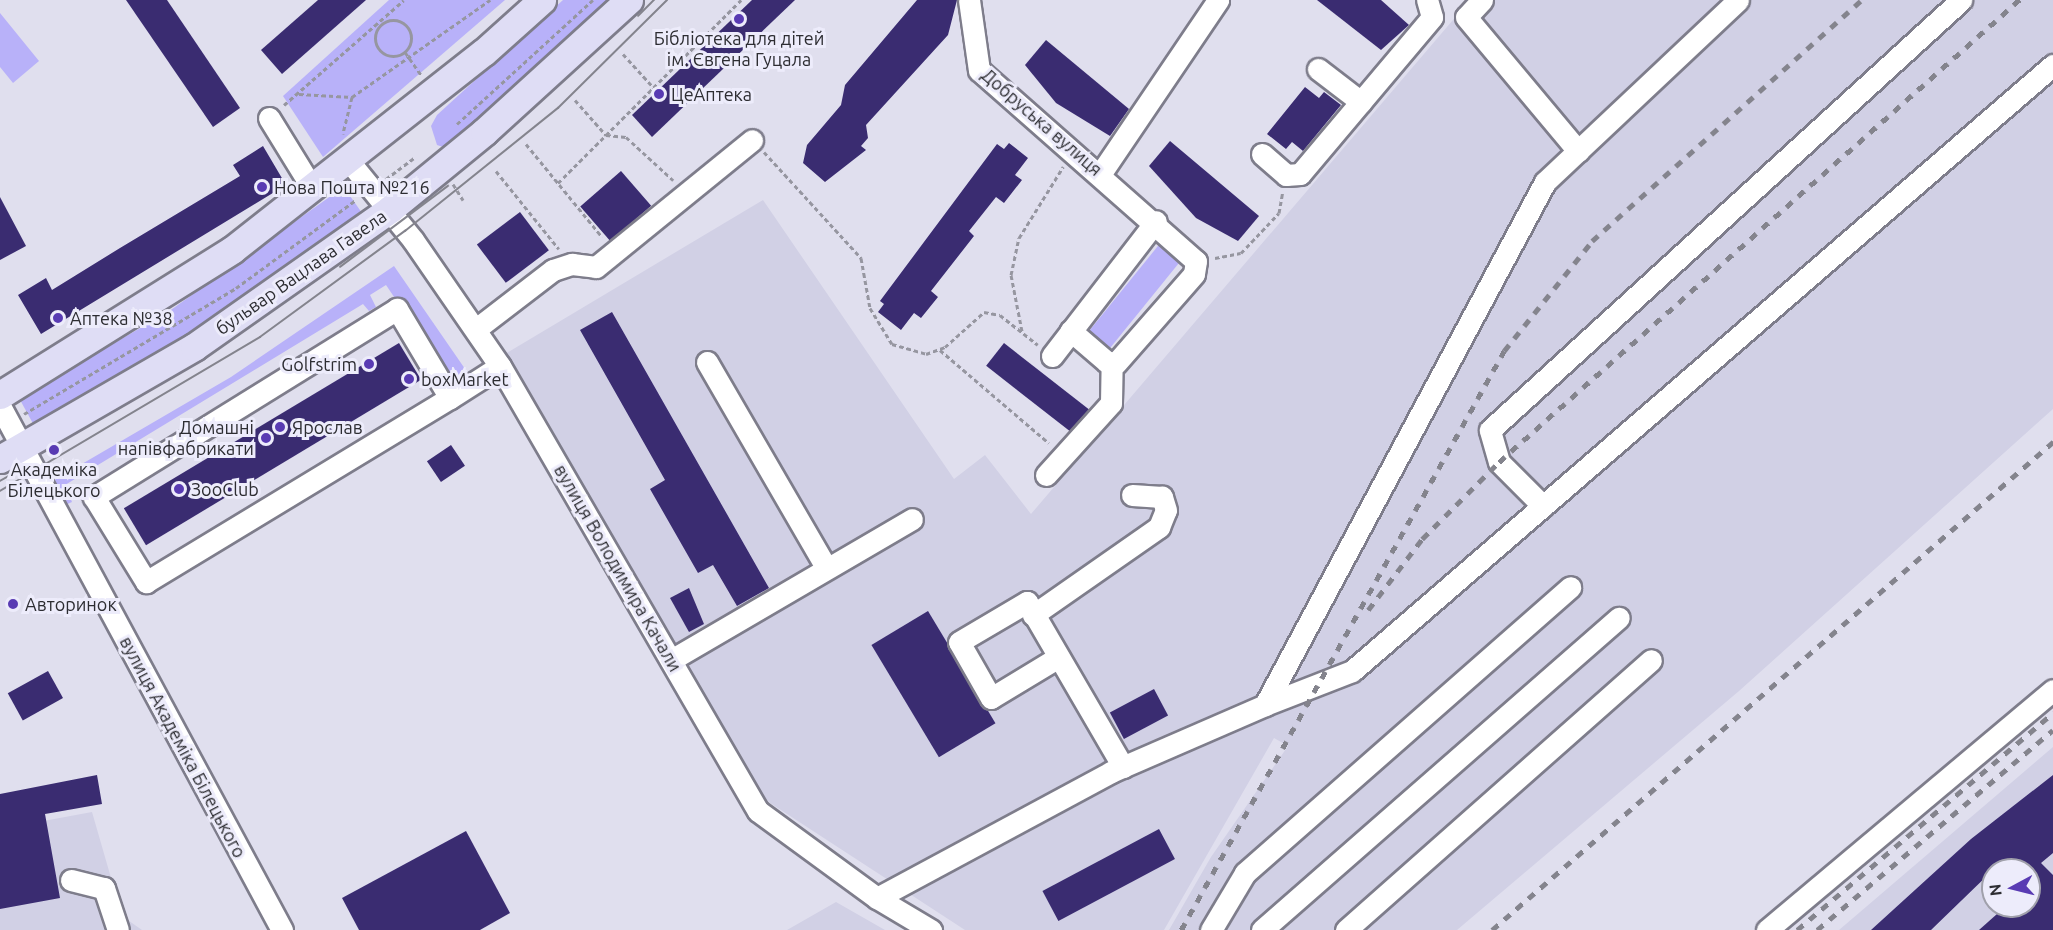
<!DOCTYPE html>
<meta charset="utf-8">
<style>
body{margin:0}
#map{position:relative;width:2053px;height:930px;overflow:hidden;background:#e0dfee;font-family:Ubuntu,sans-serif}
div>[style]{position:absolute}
.built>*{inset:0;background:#d1d0e5}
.green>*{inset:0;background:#b8b1f9;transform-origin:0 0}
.building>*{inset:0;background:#3a2c71;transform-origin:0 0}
.path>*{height:3px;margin-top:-1.5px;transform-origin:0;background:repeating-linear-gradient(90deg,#9696a0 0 4.5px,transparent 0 7.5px)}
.path>.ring{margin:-1.5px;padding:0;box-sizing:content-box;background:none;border:3px solid #9696a0;border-radius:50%}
.roads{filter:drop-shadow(2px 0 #7e7d8b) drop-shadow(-2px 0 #7e7d8b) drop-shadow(0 2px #7e7d8b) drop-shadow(0 -2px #7e7d8b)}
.minor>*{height:21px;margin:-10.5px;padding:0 10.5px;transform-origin:10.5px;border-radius:10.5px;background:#fff}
.major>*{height:27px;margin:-13.5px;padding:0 13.5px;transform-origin:13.5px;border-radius:13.5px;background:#dfddf5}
.tram>*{height:1.5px;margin:-0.75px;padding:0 0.75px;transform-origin:0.75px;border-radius:0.75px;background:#84848d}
.rail>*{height:4.5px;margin-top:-2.25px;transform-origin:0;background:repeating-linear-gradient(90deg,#84848d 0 8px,transparent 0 16px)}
.dots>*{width:16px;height:16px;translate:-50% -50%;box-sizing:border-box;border:3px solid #edecfb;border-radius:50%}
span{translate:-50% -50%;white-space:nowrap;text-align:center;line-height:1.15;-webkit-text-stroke:6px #edecfb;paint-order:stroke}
.poi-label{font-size:18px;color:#2d2d32}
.left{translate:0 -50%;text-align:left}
.right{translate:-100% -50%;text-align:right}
.street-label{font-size:18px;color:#2d2d32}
.north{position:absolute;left:1981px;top:858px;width:60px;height:60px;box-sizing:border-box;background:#edecfb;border:2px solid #a0a0ab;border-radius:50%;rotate:263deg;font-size:16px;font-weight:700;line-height:24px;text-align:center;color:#2d2d32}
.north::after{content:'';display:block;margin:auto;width:21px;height:27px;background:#593bb3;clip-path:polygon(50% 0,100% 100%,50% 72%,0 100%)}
</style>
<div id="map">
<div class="built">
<i style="clip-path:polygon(1470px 0,2053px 0,2053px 409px,1739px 691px,1457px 930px,1169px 930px,1211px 857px,1288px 746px,1274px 738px,1164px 930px,965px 930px,764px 799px,505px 354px,763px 200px,954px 479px,985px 455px,1031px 514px)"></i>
<i style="clip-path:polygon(evenodd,2053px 747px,2053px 930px,1839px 930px,2053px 747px,1993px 870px,2029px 870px,2029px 906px,1993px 906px,1993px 870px)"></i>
<i style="clip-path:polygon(92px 812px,122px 916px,142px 930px,0 930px,0 829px)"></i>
<i style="clip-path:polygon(836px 902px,885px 930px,787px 930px)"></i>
</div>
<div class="green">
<i style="clip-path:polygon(389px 0,505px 0,323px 157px,283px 96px)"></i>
<i style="clip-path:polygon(563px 0,623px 0,449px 149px,437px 145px,431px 126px,437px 115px)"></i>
<i style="clip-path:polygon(0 13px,39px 61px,13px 83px,0 67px)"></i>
<i style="clip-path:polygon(335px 193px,348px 193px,362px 213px,248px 299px,36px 429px,19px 398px,168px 312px)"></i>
<i style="left:1162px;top:241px;width:27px;height:121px;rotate:39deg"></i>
<i style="clip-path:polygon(394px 266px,472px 379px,452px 383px,386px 285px,370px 295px,376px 307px,369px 311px,363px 304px,65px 485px,72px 502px,63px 506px,51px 482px,231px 377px)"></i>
</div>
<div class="building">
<i style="clip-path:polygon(126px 0,167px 0,240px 108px,213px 127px)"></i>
<i style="clip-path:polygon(318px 0,366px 0,282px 74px,261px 50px)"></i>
<i style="clip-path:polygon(752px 0,795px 0,652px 137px,632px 115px)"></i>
<i style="clip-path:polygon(917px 0,957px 0,948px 35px,866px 125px,868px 138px,861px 146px,866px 150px,825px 182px,803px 163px,807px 145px,841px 105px,845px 85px)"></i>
<i style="clip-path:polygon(1317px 0,1381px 0,1409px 25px,1381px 50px)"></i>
<i style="clip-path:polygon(1046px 40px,1129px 109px,1110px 136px,1056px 103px,1025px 65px)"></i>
<i style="clip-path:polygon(1305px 87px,1319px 98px,1324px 92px,1341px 105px,1303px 151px,1292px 142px,1286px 149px,1267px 134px)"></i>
<i style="clip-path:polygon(1170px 141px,1259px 216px,1238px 241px,1196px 218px,1149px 166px)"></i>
<i style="clip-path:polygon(1009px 143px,1028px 158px,1015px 175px,1022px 180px,1004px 203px,996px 197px,969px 231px,974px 236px,931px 291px,938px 297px,921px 318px,914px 313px,901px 330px,878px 312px,884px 304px,880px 301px,997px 144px,1004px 149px)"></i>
<i style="clip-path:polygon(263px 146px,286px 185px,41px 334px,18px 295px,46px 278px,52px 290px,120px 248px,240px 176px,233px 165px)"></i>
<i style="left:621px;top:171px;width:46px;height:54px;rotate:49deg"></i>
<i style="clip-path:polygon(0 197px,26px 246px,0 260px)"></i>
<i style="left:520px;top:212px;width:48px;height:54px;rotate:53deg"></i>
<i style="clip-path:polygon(612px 312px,769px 588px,737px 606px,713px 565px,698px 573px,650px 489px,665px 480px,580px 330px)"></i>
<i style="left:399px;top:343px;width:43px;height:321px;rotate:59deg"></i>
<i style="left:1004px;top:343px;width:108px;height:29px;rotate:38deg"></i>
<i style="left:451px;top:445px;width:25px;height:29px;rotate:56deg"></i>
<i style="clip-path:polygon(689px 588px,704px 624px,689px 632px,670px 598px)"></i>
<i style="left:928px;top:611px;width:131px;height:66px;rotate:59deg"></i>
<i style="left:48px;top:671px;width:31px;height:46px;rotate:61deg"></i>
<i style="left:1154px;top:689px;width:30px;height:50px;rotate:62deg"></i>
<i style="clip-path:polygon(97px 775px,102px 804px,45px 814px,60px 898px,0 909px,0 794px)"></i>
<i style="clip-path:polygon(2053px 775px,2053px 853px,2041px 863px,2053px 875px,2053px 930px,1979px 930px,2006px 906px,2029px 906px,2029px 870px,1993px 870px,1931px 930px,1871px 930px,1971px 839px)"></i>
<i style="left:1159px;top:829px;width:34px;height:132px;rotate:62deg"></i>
<i style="clip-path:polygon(466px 831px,510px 913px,480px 930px,359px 930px,342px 898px)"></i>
</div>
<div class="path">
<i class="ring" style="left:375px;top:20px;width:33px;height:33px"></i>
<i style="left:405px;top:52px;width:28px;rotate:55deg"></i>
<i style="left:623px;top:54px;width:45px;rotate:47.7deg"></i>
<i style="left:299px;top:94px;width:53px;rotate:3.2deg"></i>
<i style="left:352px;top:97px;width:38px;rotate:104deg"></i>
<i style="left:352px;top:97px;width:169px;rotate:-35.1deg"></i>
<i style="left:575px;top:100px;width:47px;rotate:48.5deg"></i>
<i style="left:606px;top:135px;width:20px;rotate:6deg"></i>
<i style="left:626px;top:137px;width:64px;rotate:42.5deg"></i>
<i style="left:284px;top:105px;width:159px;rotate:-41.2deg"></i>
<i style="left:457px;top:124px;width:184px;rotate:-42.4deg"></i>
<i style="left:526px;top:144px;width:120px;rotate:50.7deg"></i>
<i style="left:764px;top:152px;width:144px;rotate:47.5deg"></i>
<i style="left:861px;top:258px;width:51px;rotate:79.8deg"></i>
<i style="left:870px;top:308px;width:42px;rotate:58.6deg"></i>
<i style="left:892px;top:344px;width:35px;rotate:16deg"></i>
<i style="left:926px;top:354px;width:20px;rotate:-20deg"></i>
<i style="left:945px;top:347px;width:52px;rotate:-41.9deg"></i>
<i style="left:984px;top:312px;width:16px;rotate:11deg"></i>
<i style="left:1000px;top:315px;width:48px;rotate:38.3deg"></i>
<i style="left:496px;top:171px;width:100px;rotate:51.1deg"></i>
<i style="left:386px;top:179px;width:35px;rotate:-37deg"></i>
<i style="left:558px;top:183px;width:259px;rotate:-45deg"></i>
<i style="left:453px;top:184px;width:19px;rotate:58deg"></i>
<i style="left:1215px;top:258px;width:26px;rotate:-11deg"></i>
<i style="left:1241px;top:253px;width:55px;rotate:-46.5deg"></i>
<i style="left:1279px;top:213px;width:22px;rotate:-80deg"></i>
<i style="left:1022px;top:331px;width:57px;rotate:-101.1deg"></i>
<i style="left:1011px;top:275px;width:38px;rotate:-78deg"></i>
<i style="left:1019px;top:238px;width:84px;rotate:-58.2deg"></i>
<i style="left:940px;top:350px;width:143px;rotate:40.5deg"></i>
<i style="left:24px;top:414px;width:247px;rotate:-30.7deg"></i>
<i style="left:236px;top:288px;width:149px;rotate:-36.3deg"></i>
<i style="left:11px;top:498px;width:10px;rotate:-90deg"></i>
<i style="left:11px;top:488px;width:9px;rotate:-32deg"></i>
</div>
<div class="roads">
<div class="minor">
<i style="left:969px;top:0;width:71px;rotate:81.9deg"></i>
<i style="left:979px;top:70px;width:289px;rotate:41.4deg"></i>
<i style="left:1196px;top:261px;width:13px;rotate:99deg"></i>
<i style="left:1194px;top:274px;width:118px;rotate:131.2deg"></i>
<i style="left:1116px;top:363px;width:9px;rotate:-174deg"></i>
<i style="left:1107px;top:362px;width:48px;rotate:-139.3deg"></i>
<i style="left:1482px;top:0;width:23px;rotate:133deg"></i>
<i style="left:1466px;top:17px;width:175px;rotate:50.1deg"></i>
<i style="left:1318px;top:69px;width:54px;rotate:37.5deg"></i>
<i style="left:269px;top:118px;width:82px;rotate:58.4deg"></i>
<i style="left:1262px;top:154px;width:32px;rotate:41deg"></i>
<i style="left:1286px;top:175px;width:14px;rotate:-4deg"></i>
<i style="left:1300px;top:174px;width:205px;rotate:-49.9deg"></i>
<i style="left:1432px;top:17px;width:18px;rotate:-106deg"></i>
<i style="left:348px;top:160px;width:103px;rotate:50.9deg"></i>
<i style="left:413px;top:240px;width:153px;rotate:55.4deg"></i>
<i style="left:500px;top:366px;width:514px;rotate:59.9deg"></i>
<i style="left:758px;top:811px;width:147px;rotate:36.2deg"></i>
<i style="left:877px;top:898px;width:63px;rotate:30.7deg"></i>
<i style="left:1101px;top:173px;width:209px;rotate:-55.9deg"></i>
<i style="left:476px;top:329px;width:97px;rotate:-37.5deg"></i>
<i style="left:553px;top:270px;width:20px;rotate:-18deg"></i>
<i style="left:572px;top:264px;width:24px;rotate:7deg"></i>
<i style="left:596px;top:267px;width:201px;rotate:-39.1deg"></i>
<i style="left:1052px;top:356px;width:170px;rotate:-52.4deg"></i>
<i style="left:707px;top:362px;width:237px;rotate:59.9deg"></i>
<i style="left:450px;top:398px;width:104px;rotate:-120.8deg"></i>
<i style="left:397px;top:309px;width:357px;rotate:148.2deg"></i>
<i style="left:94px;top:497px;width:100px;rotate:58.5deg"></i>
<i style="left:146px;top:582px;width:355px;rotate:-31.2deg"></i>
<i style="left:450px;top:398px;width:59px;rotate:-32.6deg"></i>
<i style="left:0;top:406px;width:595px;rotate:61.71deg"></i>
<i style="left:1046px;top:475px;width:97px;rotate:-47.9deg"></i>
<i style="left:1111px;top:403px;width:39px;rotate:-89deg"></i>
<i style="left:1543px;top:506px;width:62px;rotate:-135deg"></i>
<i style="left:1499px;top:462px;width:33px;rotate:-106deg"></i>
<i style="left:1490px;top:430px;width:638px;rotate:-42.39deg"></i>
<i style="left:1033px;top:615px;width:154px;rotate:-34.9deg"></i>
<i style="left:1159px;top:527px;width:18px;rotate:-68deg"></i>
<i style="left:1166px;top:510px;width:14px;rotate:-107deg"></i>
<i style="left:1162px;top:497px;width:30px;rotate:-176deg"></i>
<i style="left:1057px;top:658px;width:77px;rotate:148.8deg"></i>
<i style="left:991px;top:698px;width:64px;rotate:-119.7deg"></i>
<i style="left:959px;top:642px;width:79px;rotate:-30.5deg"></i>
<i style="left:1027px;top:602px;width:191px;rotate:59.8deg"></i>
<i style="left:671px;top:660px;width:279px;rotate:-30.3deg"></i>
<i style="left:1265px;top:705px;width:93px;rotate:-21.3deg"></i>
<i style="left:1352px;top:671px;width:927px;rotate:-40.84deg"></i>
<i style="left:71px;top:880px;width:34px;rotate:14deg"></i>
<i style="left:104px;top:888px;width:44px;rotate:71.6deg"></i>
<i style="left:877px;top:898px;width:266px;rotate:-28.3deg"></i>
<i style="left:1111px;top:772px;width:168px;rotate:-23.5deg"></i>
<i style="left:1265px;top:705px;width:593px;rotate:-61.84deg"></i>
<i style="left:1545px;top:182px;width:265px;rotate:-43.3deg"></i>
<i style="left:1211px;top:930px;width:66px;rotate:-59.2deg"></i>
<i style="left:1245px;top:873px;width:433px;rotate:-41.3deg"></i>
<i style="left:1262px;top:930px;width:474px;rotate:-41.2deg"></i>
<i style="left:1346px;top:930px;width:407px;rotate:-41.5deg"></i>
<i style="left:1767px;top:930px;width:373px;rotate:-40deg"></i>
</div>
<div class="major">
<i style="left:0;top:395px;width:274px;rotate:-32deg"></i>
<i style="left:232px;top:250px;width:320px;rotate:-38.2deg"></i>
<i style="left:484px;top:52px;width:78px;rotate:-41.9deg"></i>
<i style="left:0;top:459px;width:224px;rotate:-30deg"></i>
<i style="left:194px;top:347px;width:240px;rotate:-35.1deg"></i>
<i style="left:390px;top:209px;width:122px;rotate:-39.3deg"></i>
<i style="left:484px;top:132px;width:196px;rotate:-42.3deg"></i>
</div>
</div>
<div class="tram">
<i style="left:638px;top:16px;width:23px;rotate:-45deg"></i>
<i style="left:340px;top:267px;width:135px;rotate:-36.9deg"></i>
<i style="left:0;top:481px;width:33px;rotate:-29deg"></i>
<i style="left:0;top:491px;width:302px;rotate:-30.6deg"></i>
<i style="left:260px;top:337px;width:180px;rotate:-36.2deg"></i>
<i style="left:405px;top:231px;width:196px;rotate:-38.8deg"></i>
<i style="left:558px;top:108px;width:153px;rotate:-44.7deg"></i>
</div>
<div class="rail">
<i style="left:1368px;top:610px;width:89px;rotate:-52.7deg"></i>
<i style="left:1422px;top:539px;width:109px;rotate:-45deg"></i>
<i style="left:1499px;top:462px;width:696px;rotate:-41.62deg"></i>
<i style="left:1181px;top:930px;width:663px;rotate:-60.84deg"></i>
<i style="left:1504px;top:351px;width:141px;rotate:-51.3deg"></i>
<i style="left:1592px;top:241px;width:362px;rotate:-41.8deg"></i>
<i style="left:1492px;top:930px;width:744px;rotate:-41.02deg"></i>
<i style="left:1797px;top:930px;width:336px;rotate:-40.3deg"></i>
<i style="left:1817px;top:930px;width:309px;rotate:-40.3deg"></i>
</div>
<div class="dots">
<i style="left:739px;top:19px;background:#593bb3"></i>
<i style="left:659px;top:94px;background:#593bb3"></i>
<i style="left:262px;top:187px;background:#593bb3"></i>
<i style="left:58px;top:318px;background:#593bb3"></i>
<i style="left:369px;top:364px;background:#593bb3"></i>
<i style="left:409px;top:379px;background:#593bb3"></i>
<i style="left:280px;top:427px;background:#593bb3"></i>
<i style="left:266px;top:438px;background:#593bb3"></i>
<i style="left:54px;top:450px;background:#593bb3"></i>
<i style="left:179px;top:489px;background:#593bb3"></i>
<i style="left:13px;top:604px;background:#593bb3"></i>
</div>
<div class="poi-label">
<span style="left:739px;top:49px">Бібліотека для дітей<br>ім. Євгена Гуцала</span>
<span class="left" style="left:671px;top:94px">ЦеАптека</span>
<span class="left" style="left:274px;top:187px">Нова Пошта №216</span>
<span class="left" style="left:70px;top:318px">Аптека №38</span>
<span class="right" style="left:357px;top:364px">Golfstrim</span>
<span class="left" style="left:421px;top:379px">boxMarket</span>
<span class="left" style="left:292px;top:427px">Ярослав</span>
<span class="right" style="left:254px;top:438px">Домашні<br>напівфабрикати</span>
<span style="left:54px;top:480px">Академіка<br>Білецького</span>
<span class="left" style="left:191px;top:489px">ЗооClub</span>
<span class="left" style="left:25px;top:604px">Авторинок</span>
</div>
<div class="street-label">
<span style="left:1042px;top:122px;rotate:41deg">Добруська вулиця</span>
<span style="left:301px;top:272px;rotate:-35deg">бульвар Вацлава Гавела</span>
<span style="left:618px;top:568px;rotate:60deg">вулиця Володимира Качали</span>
<span style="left:183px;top:747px;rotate:62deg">вулиця Академіка Білецького</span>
</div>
<div class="north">N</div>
</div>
